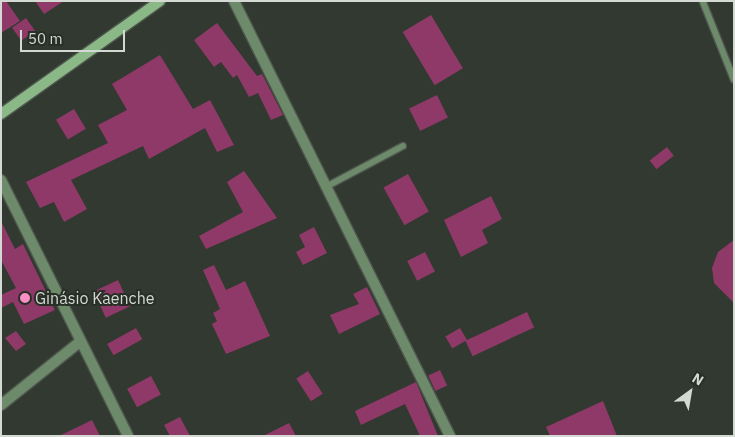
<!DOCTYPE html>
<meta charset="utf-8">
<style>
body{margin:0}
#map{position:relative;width:735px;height:437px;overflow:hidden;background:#313930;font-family:"IBM Plex Sans",sans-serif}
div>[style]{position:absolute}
.building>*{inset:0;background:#8e3967;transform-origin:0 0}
.roads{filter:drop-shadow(1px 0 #4e564d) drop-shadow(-1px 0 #4e564d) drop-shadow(0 1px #4e564d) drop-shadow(0 -1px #4e564d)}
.lane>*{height:5.5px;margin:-2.75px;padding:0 2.75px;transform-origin:2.75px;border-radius:2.75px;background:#6d8a6a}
.street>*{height:10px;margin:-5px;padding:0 5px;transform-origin:5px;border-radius:5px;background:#6d8a6a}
.secondary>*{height:10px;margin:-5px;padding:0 5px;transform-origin:5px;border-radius:5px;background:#8ab886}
.dots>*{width:14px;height:14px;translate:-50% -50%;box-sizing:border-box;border:2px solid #272f26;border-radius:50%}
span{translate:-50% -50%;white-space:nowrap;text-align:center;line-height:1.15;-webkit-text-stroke:4px #272f26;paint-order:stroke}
.poi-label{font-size:16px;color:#d4d9d3}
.left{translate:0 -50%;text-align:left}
.frame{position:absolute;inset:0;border:2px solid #d4d9d3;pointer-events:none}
.north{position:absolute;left:665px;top:367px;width:50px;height:50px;-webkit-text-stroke:4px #272f26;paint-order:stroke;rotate:32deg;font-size:14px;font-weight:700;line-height:20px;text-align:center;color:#d4d9d3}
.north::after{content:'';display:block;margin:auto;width:18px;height:22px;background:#d4d9d3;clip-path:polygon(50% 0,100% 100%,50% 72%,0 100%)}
.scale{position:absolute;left:20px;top:30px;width:105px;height:22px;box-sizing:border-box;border:2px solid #d4d9d3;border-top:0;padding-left:6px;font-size:15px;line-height:18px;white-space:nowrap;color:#d4d9d3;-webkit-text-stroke:4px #272f26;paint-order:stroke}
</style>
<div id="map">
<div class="building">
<i style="clip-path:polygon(1px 1px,6px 1px,20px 21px,1px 33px)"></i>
<i style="clip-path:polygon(35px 1px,64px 1px,44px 14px)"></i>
<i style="left:431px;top:15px;width:62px;height:33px;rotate:59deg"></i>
<i style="left:26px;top:18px;width:16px;height:17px;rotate:55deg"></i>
<i style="clip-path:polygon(217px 23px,257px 76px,262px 74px,283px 115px,271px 120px,258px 93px,249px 97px,237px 75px,233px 78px,221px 62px,214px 67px,194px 40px)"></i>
<i style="clip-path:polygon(160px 55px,193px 109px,210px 100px,234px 145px,217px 152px,205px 128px,149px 159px,143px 146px,71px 180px,87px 209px,64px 222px,54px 202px,40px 208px,26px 182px,108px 143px,98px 125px,127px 110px,112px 84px)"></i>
<i style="left:437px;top:95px;width:25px;height:31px;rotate:64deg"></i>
<i style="left:74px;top:109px;width:23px;height:21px;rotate:59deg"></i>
<i style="left:667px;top:147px;width:11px;height:22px;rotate:52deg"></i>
<i style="clip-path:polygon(244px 171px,277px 218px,206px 249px,199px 236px,243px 212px,227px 182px)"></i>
<i style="left:408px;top:174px;width:43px;height:28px;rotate:61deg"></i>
<i style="clip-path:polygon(491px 196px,502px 219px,482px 230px,488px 243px,461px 257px,444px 220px)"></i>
<i style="clip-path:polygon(1px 221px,15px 249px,23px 244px,55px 310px,24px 324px,13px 302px,1px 308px,1px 295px,16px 288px,1px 260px)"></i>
<i style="clip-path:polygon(314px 227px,327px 253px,303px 265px,296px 252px,305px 247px,299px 235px)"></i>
<i style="clip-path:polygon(734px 240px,734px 303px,714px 283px,712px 268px,718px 252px)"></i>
<i style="left:425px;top:252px;width:22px;height:20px;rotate:63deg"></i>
<i style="clip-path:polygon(214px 265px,226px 290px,245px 281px,270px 336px,226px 354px,212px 324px,217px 321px,213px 313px,220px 309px,203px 270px)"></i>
<i style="left:118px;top:280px;width:29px;height:27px;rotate:65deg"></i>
<i style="clip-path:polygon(367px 287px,380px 314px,339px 334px,330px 315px,359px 304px,353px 294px)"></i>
<i style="left:527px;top:312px;width:17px;height:68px;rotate:65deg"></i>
<i style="left:136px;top:328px;width:13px;height:33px;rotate:61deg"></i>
<i style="left:460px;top:328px;width:14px;height:17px;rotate:60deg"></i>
<i style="clip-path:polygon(16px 331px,26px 344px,16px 351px,5px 338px)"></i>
<i style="left:440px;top:370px;width:17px;height:13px;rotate:65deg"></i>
<i style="left:308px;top:371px;width:27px;height:14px;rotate:57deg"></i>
<i style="left:151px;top:376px;width:21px;height:27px;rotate:62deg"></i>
<i style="clip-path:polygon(416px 382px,438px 436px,420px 436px,405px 404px,361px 425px,355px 411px)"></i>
<i style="clip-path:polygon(603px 401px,617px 436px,550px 436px,546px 427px)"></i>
<i style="clip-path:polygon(180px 417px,190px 436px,170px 436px,164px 425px)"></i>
<i style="clip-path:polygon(92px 420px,100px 436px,59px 436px)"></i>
<i style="clip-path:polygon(289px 423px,296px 436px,263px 436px)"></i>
</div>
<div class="roads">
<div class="lane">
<i style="left:703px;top:1px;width:84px;rotate:68.3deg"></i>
<i style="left:326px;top:187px;width:87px;rotate:-28deg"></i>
</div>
<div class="street">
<i style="left:234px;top:1px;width:486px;rotate:63.6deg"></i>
<i style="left:1px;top:180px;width:286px;rotate:63.6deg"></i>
<i style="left:1px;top:405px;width:102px;rotate:-38.7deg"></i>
</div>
<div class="secondary">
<i style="left:1px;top:114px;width:195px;rotate:-35.4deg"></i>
</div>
</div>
<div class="dots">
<i style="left:25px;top:298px;background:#fb8fc5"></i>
</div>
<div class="poi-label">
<span class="left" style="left:35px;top:298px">Ginásio Kaenche</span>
</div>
<div class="frame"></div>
<div class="north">N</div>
<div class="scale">50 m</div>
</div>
